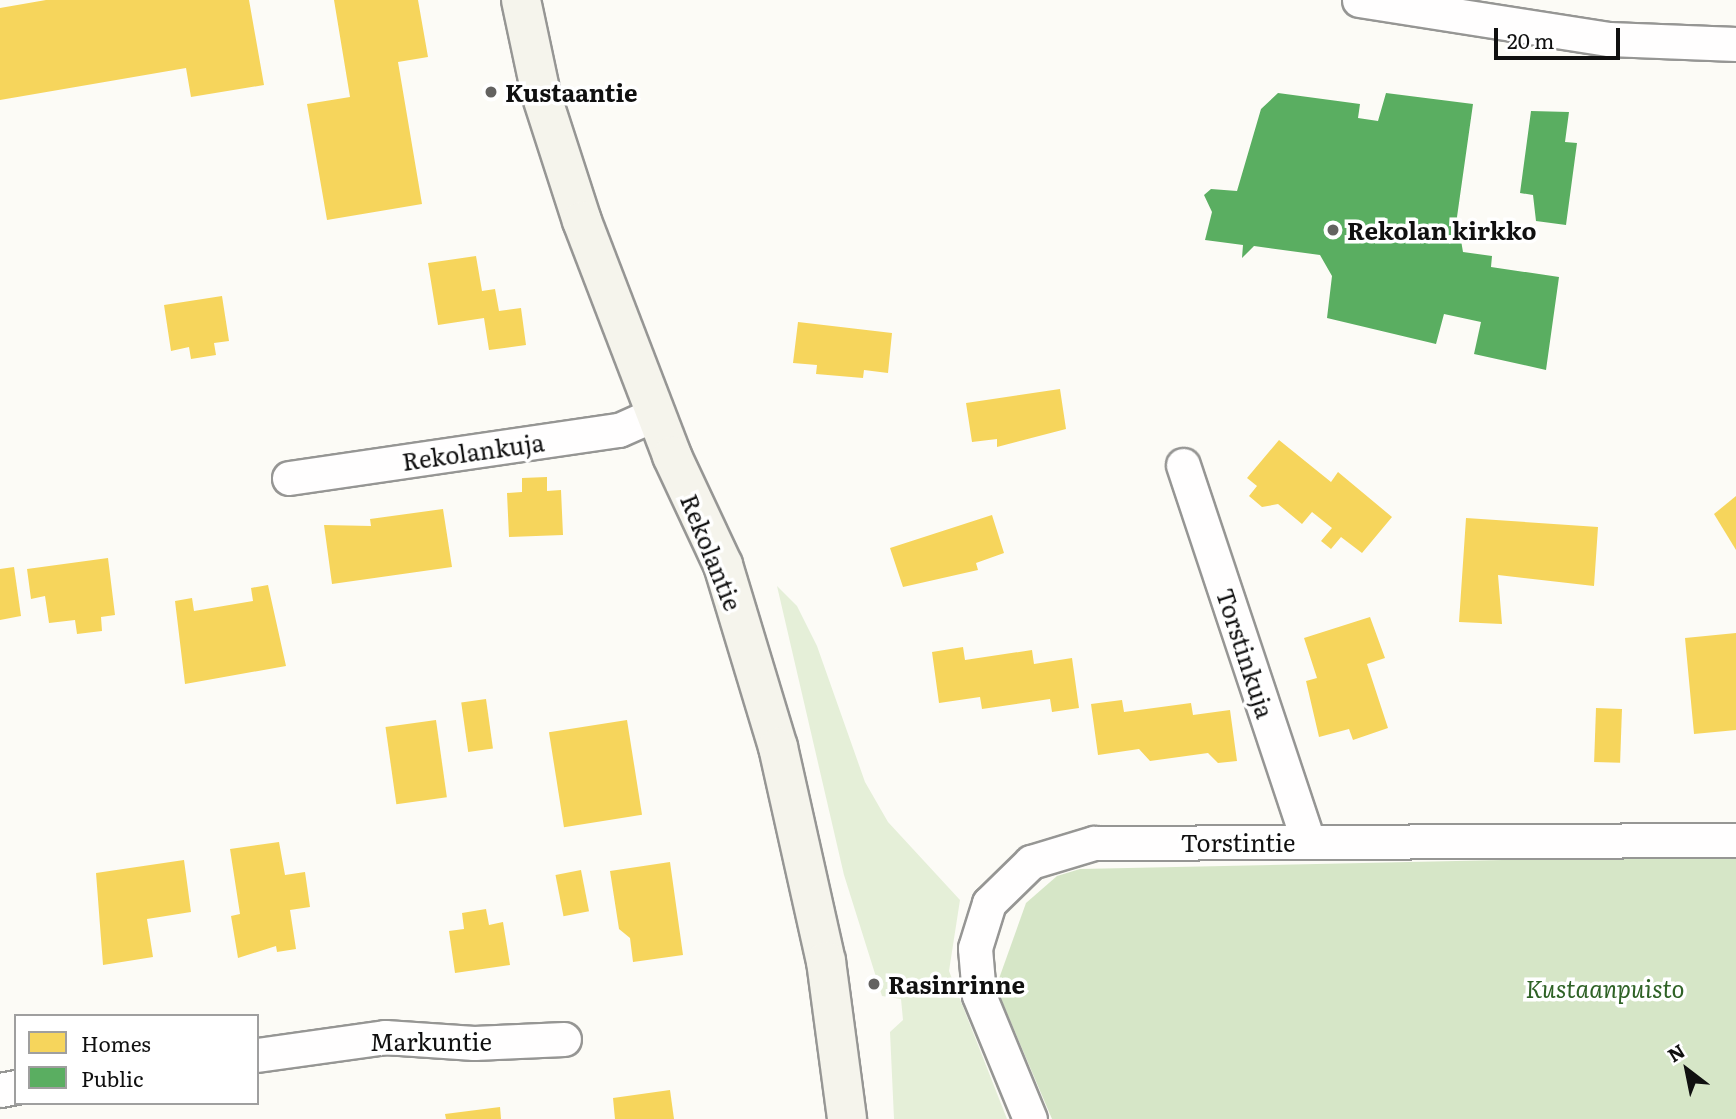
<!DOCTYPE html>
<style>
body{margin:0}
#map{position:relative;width:1736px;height:1119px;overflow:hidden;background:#fcfbf6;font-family:Literata,serif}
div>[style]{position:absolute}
.green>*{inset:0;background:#e5efd8}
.forest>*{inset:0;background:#d6e6c7}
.homes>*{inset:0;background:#f6d55c;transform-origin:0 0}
.public>*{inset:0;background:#5aae61}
.roads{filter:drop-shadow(2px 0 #969694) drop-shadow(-2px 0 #969694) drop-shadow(0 2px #969694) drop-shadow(0 -2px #969694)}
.minor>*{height:33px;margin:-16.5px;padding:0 16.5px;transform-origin:16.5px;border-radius:16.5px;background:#fffefe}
.secondary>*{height:38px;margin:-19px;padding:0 19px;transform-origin:19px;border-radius:19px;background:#f5f4ec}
.dots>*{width:19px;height:19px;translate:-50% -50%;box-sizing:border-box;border:4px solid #fff;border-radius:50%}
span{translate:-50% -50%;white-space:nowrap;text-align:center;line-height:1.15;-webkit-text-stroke:7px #fff;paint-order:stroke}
.poi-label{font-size:24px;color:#101010;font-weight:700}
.left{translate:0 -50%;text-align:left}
.street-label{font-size:24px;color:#101010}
.park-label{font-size:24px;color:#2f6226;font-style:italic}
.legend{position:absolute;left:14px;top:1014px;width:245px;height:91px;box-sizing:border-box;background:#fff;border:2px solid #9f9f9f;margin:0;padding:9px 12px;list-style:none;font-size:21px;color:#101010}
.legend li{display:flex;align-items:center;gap:14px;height:35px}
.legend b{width:35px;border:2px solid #9f9f9f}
.north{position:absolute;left:1652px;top:1035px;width:70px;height:70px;-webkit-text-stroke:5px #fff;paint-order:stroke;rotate:328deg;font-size:19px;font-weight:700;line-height:28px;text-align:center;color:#101010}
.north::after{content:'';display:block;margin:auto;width:24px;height:32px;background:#101010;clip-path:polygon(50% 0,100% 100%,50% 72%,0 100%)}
.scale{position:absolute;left:1494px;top:28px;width:126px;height:32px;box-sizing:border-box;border:4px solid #101010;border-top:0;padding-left:9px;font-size:21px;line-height:24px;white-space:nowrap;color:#101010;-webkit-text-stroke:5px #fff;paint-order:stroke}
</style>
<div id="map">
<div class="green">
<i style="clip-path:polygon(777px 586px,797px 606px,817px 646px,865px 782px,888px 822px,960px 900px,949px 971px,1007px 1119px,894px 1119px,890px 1032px,903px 1020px,901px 999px,882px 996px,844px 875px)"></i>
</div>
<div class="forest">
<i style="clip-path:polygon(1736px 855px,1736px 1119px,1052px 1119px,996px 987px,1026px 903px,1057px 876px,1080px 869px)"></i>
</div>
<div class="homes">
<i style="clip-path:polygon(46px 0,249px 0,264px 85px,191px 97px,186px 68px,0 100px,0 8px)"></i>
<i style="clip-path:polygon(334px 0,418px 0,428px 57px,398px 62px,422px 204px,327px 220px,307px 104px,350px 97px)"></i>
<i style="clip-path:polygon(476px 256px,482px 291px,495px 289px,499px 311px,521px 308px,526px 345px,489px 350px,484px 318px,438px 325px,428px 263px)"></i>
<i style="clip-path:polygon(222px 296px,229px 341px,214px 343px,216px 355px,191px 359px,189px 347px,171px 351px,164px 305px)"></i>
<i style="clip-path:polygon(798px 322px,892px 333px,888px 373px,864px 370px,863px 378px,816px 374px,817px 365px,793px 363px)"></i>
<i style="clip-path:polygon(1060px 389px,1066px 429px,997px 447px,997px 439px,972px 442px,966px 403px)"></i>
<i style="clip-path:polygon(1279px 440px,1331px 482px,1338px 472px,1392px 517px,1362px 553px,1341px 537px,1331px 549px,1321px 541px,1332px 528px,1312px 512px,1302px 524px,1278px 504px,1262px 507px,1249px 496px,1257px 486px,1247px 478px)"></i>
<i style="clip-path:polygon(547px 477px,547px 491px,561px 490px,563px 535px,509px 537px,507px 493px,522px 492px,522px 478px)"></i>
<i style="clip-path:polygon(1736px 496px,1736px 550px,1714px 514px)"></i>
<i style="clip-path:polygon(443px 509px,452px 567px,332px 584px,324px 525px,371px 526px,370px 519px)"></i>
<i style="clip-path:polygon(992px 515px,1004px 553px,976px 563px,978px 570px,903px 587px,890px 548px)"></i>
<i style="clip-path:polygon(1466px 518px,1598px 527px,1594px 586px,1498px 575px,1502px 624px,1459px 622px)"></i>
<i style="clip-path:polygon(108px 558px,115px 615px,101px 617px,102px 631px,77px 634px,75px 620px,49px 623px,45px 596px,31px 599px,27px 569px)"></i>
<i style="clip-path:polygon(14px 567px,21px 616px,0 620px,0 569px)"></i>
<i style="clip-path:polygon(268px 585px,286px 666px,185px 684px,175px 601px,192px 598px,194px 611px,253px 601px,251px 588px)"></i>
<i style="clip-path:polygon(1370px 617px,1385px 658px,1367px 664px,1388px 728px,1353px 740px,1349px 729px,1319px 737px,1306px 681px,1317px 678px,1304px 638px)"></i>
<i style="clip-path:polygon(1736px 633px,1736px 730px,1694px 734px,1685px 638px)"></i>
<i style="clip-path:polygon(963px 647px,965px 660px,1032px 650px,1034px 664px,1072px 658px,1079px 708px,1052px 712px,1050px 699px,982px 709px,980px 697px,939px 703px,932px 652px)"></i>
<i style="left:486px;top:699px;width:50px;height:25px;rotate:82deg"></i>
<i style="clip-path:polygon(1122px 700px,1124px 712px,1191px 703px,1193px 715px,1230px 710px,1237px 761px,1218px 763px,1208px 753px,1150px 761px,1139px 749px,1098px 755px,1091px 704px)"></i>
<i style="left:1596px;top:708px;width:26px;height:54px;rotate:2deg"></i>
<i style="left:436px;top:720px;width:78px;height:51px;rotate:82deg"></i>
<i style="left:627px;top:720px;width:96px;height:79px;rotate:81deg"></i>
<i style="clip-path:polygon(279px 842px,285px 875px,305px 872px,310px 907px,290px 910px,296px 949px,277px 952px,276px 946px,238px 958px,231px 916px,240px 914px,230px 849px)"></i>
<i style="clip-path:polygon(184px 860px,191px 912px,147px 919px,153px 957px,103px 965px,96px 873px)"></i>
<i style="clip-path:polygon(670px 862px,683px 955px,633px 962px,630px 938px,619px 929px,610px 871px)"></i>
<i style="left:581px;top:870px;width:42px;height:26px;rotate:79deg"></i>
<i style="clip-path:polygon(486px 909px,489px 925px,503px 922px,510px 965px,455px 973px,449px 931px,464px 929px,462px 913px)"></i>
<i style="clip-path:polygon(670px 1090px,674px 1119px,615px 1119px,613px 1098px)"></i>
<i style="clip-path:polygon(500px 1107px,501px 1119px,446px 1119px,445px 1114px)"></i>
</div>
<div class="public">
<i style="clip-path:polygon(1278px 93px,1360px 104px,1358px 118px,1378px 121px,1386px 93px,1473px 104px,1457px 217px,1463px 252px,1492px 256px,1491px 267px,1559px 277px,1546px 370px,1474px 354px,1481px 322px,1444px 314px,1436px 344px,1327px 318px,1332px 276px,1320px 255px,1254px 246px,1242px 258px,1243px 245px,1205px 240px,1212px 212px,1204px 195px,1211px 189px,1237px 191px,1261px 109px)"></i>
<i style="clip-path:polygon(1531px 111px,1569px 112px,1565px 142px,1577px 143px,1566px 225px,1536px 221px,1533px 195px,1520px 193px)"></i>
</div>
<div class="roads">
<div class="minor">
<i style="left:1359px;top:0;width:253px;rotate:8.9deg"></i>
<i style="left:1609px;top:39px;width:127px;rotate:2.3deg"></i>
<i style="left:1183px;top:465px;width:396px;rotate:71.6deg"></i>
<i style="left:289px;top:478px;width:333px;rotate:-8.3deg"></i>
<i style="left:619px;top:430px;width:39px;rotate:-24deg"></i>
<i style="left:257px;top:1055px;width:129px;rotate:-8deg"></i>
<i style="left:385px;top:1037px;width:89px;rotate:3.9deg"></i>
<i style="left:474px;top:1043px;width:90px;rotate:-2.5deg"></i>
<i style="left:0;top:1090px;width:16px;rotate:-11deg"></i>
<i style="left:1030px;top:1119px;width:134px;rotate:-112.4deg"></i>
<i style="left:979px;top:995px;width:47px;rotate:-94.9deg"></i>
<i style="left:975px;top:948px;width:47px;rotate:-72.7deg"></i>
<i style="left:989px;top:903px;width:59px;rotate:-44.3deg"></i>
<i style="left:1031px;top:862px;width:66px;rotate:-16.8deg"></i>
<i style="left:1094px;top:843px;width:642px;rotate:-0.27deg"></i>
</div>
<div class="secondary">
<i style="left:521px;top:0;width:96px;rotate:78deg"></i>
<i style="left:541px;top:94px;width:133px;rotate:72.1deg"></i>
<i style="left:582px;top:221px;width:252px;rotate:69deg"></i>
<i style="left:672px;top:456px;width:120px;rotate:64.9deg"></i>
<i style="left:723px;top:565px;width:190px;rotate:73.2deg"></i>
<i style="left:778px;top:747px;width:219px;rotate:77.4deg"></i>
<i style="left:826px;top:961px;width:159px;rotate:82.4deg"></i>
</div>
</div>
<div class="dots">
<i style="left:491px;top:92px;background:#636260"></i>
<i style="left:1333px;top:230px;background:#636260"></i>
<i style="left:874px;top:984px;background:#636260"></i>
</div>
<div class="poi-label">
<span class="left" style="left:505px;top:92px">Kustaantie</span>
<span class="left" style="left:1347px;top:230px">Rekolan kirkko</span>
<span class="left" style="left:888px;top:984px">Rasinrinne</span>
</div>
<div class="street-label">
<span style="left:473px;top:451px;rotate:-8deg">Rekolankuja</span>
<span style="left:712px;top:552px;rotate:68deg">Rekolantie</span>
<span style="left:1246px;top:653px;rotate:72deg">Torstinkuja</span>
<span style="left:1238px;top:842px">Torstintie</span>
<span style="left:431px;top:1041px">Markuntie</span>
</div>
<div class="park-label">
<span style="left:1605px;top:988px">Kustaanpuisto</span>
</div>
<ul class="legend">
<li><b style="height:19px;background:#f6d55c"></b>Homes</li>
<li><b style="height:19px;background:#5aae61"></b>Public</li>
</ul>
<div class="north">N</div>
<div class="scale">20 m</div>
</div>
